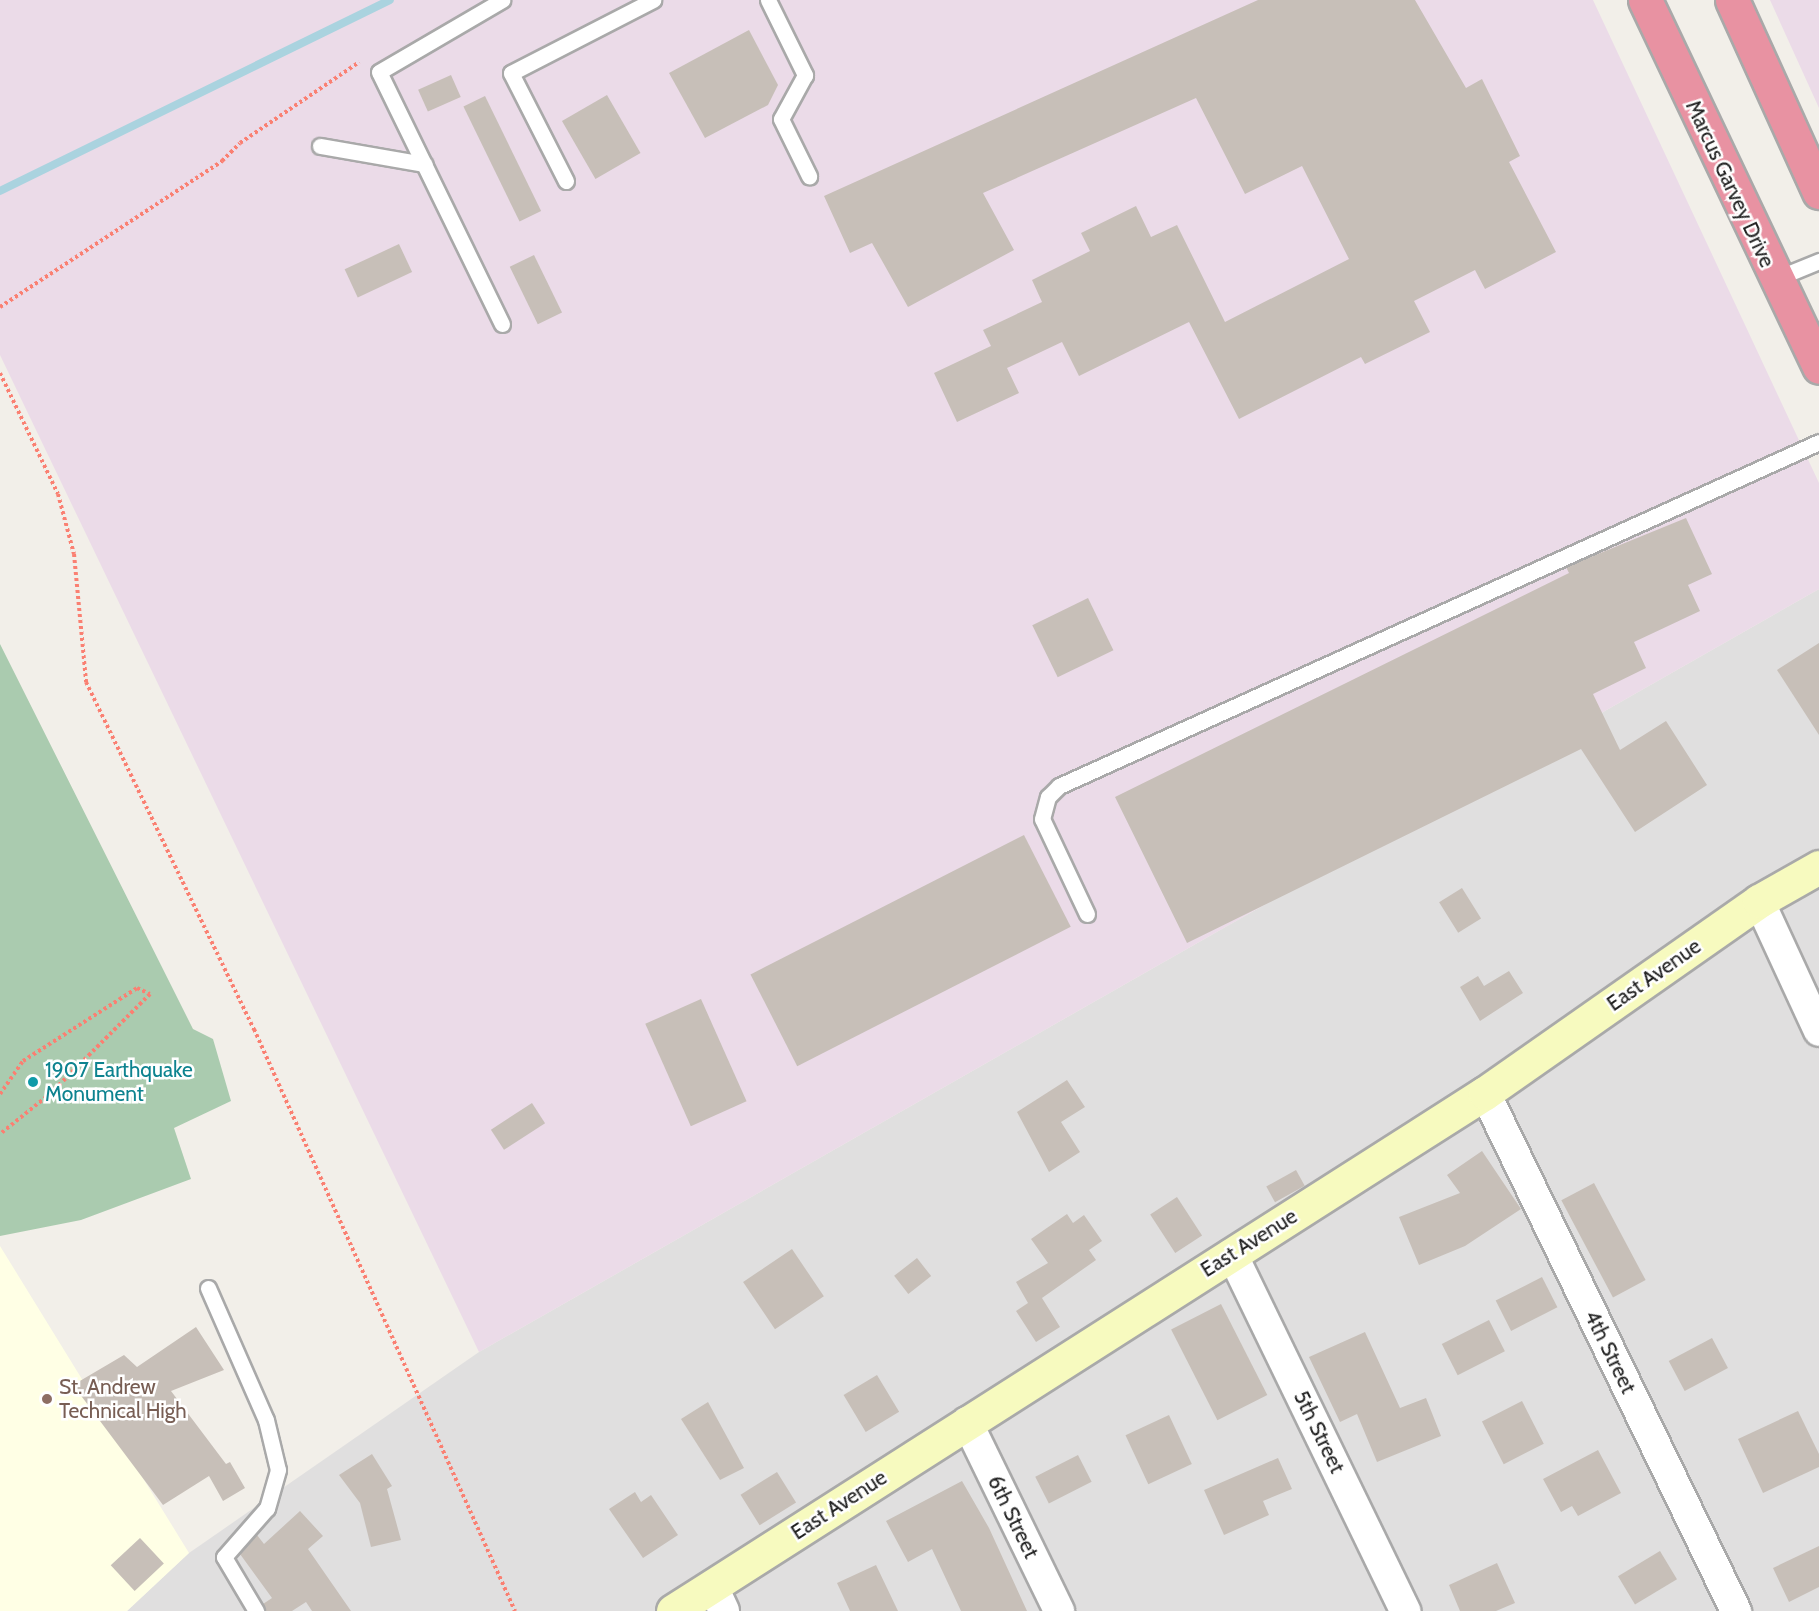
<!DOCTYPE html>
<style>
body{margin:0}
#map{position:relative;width:1819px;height:1611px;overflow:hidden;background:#f2efe9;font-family:Cabin,sans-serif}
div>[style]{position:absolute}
.residential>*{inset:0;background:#e0dfdf}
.industrial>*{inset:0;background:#ebdbe8}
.education>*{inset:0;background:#ffffe5}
.cemetery>*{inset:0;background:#aacbaf}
.stream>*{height:8px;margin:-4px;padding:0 4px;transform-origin:4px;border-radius:4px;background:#aad3df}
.building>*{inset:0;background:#c7bfb8;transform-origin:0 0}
.path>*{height:4px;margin-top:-2px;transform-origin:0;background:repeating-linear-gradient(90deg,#fa8072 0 3px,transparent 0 6px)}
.roads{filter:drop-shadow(2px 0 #a9a9a9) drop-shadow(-2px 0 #a9a9a9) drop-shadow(0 2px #a9a9a9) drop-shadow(0 -2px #a9a9a9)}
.lane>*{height:15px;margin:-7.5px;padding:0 7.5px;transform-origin:7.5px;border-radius:7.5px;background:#fff}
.street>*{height:30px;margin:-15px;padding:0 15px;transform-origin:15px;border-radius:15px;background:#fff}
.secondary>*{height:33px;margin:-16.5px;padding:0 16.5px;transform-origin:16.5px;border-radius:16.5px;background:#f7fabf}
.highway>*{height:33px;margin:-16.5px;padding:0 16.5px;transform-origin:16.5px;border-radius:16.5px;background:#e892a2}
.dots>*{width:16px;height:16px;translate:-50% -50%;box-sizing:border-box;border:3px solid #fff;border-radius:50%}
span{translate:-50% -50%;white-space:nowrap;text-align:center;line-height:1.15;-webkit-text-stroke:5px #fff;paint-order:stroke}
.street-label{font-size:21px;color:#222}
.culture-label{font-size:21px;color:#0d838f}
.left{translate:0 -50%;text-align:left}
.education-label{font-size:21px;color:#785e54}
</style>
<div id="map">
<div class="residential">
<i style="clip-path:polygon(1819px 589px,1819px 1611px,127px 1611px,189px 1553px,479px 1352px)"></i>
</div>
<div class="industrial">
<i style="clip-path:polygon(0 0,1593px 0,1819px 483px,1819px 589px,479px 1352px,0 355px)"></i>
<i style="clip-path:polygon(1770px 0,1819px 0,1819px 108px)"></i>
</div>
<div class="education">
<i style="clip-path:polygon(0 1246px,189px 1553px,127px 1611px,0 1611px)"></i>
</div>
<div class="cemetery">
<i style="clip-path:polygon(0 644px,193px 1029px,213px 1039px,231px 1101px,174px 1128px,191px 1179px,81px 1220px,0 1236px)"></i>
</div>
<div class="stream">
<i style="left:0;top:191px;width:434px;rotate:-26.1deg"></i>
</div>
<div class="building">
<i style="clip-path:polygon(1258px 0,1415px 0,1466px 88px,1482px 79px,1520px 156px,1509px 162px,1556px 252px,1485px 289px,1475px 270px,1414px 301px,1430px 332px,1365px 364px,1361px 357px,1239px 419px,1189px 322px,1079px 376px,1062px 342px,1007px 368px,1019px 393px,957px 422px,934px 373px,991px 346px,983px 330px,1042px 302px,1032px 280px,1090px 251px,1081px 233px,1136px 206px,1151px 237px,1177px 225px,1225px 322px,1349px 259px,1302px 166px,1245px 194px,1196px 98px,983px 193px,1014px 250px,908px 307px,872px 243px,850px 253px,824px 196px)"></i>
<i style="clip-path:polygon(749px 30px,778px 85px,768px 105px,705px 138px,669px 73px)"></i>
<i style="left:451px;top:75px;width:24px;height:36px;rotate:66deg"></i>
<i style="left:607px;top:95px;width:67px;height:52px;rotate:60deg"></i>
<i style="left:485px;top:96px;width:128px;height:24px;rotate:64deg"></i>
<i style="left:399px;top:244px;width:31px;height:60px;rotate:65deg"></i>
<i style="left:534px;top:255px;width:64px;height:27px;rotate:64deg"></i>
<i style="clip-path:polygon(1686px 518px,1712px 574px,1688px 585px,1700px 611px,1634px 642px,1646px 668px,1593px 694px,1620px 750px,1666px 721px,1707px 785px,1635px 832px,1581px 749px,1187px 943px,1115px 797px,1569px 573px,1566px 567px)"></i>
<i style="left:1088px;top:598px;width:58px;height:62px;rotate:64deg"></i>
<i style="clip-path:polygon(1819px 643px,1819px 735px,1777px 670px)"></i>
<i style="left:1024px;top:835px;width:103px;height:307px;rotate:63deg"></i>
<i style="left:1462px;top:888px;width:36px;height:27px;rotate:58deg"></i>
<i style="clip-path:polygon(1509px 971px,1523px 993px,1480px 1021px,1460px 987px,1478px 976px,1484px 986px)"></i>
<i style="left:701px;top:999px;width:112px;height:61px;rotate:66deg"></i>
<i style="clip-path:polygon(1067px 1080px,1085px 1107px,1061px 1122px,1080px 1152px,1049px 1172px,1017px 1112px)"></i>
<i style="left:532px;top:1103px;width:24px;height:49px;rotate:57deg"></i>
<i style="clip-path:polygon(1482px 1151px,1521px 1209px,1465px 1246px,1419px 1265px,1399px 1217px,1460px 1193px,1447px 1175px)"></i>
<i style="left:1296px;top:1170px;width:18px;height:34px;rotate:61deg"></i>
<i style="left:1594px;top:1183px;width:110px;height:37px;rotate:62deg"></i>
<i style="left:1177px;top:1197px;width:46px;height:32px;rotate:57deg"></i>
<i style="clip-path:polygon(1067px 1214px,1073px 1223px,1084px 1215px,1102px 1241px,1089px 1250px,1096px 1260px,1042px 1298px,1060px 1327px,1036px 1342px,1016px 1311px,1028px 1303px,1016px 1282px,1048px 1263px,1031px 1239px)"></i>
<i style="left:792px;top:1249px;width:57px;height:59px;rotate:56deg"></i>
<i style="left:917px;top:1258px;width:23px;height:29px;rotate:52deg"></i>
<i style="left:1542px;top:1277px;width:34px;height:52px;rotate:63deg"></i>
<i style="left:1221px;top:1304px;width:102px;height:56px;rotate:63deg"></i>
<i style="left:1489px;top:1320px;width:35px;height:53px;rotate:63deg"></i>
<i style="clip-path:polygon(196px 1327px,224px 1370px,171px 1391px,226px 1464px,230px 1462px,245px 1488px,223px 1501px,209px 1476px,163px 1505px,73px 1385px,124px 1355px,137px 1367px)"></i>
<i style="clip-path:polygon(1365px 1332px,1400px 1408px,1426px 1398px,1441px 1436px,1377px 1462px,1357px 1414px,1340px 1422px,1309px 1357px)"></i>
<i style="left:1712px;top:1338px;width:34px;height:49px;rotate:62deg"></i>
<i style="left:877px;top:1375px;width:43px;height:39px;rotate:59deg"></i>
<i style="left:1522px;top:1401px;width:48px;height:45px;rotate:63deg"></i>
<i style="clip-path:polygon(708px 1402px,744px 1468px,720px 1480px,681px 1419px)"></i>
<i style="clip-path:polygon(1798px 1411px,1819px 1454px,1819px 1467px,1763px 1493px,1738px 1439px)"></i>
<i style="left:1169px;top:1415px;width:54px;height:48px;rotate:65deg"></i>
<i style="clip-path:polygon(1598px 1450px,1621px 1493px,1578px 1516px,1572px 1506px,1561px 1512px,1543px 1479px)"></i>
<i style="clip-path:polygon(372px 1454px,392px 1486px,387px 1489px,401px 1540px,371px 1547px,360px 1503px,339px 1475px)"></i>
<i style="left:1078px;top:1455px;width:30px;height:48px;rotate:63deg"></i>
<i style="clip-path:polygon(1278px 1458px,1292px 1489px,1263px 1501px,1269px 1515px,1224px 1535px,1204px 1490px)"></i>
<i style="left:777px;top:1472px;width:36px;height:43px;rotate:58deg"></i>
<i style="clip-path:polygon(962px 1481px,989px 1528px,1027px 1611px,961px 1611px,932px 1549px,908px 1562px,886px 1521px)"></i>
<i style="clip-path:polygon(635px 1492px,641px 1502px,651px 1495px,678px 1535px,643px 1558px,609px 1509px)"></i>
<i style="clip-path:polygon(300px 1511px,323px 1536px,308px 1549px,351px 1611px,312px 1611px,306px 1602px,292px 1611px,266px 1611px,263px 1604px,272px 1598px,240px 1554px,257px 1535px,264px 1544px)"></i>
<i style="left:140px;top:1538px;width:35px;height:40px;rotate:47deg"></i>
<i style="clip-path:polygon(1819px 1546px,1819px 1587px,1789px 1602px,1773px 1568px)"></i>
<i style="left:1660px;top:1551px;width:33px;height:49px;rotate:59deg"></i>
<i style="clip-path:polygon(1497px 1563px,1515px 1603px,1496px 1611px,1460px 1611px,1449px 1585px)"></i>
<i style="clip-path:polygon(876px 1565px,898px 1611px,850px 1611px,837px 1583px)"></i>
</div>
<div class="path">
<i style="left:0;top:307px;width:266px;rotate:-33.3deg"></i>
<i style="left:222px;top:161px;width:25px;rotate:-45deg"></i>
<i style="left:240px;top:143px;width:144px;rotate:-34.2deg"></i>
<i style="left:0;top:373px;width:134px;rotate:64.4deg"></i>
<i style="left:58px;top:494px;width:62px;rotate:75.1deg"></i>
<i style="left:74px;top:554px;width:129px;rotate:84.6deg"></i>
<i style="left:86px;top:682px;width:386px;rotate:64.2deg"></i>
<i style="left:254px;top:1029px;width:638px;rotate:65.85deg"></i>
<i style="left:0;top:1094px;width:40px;rotate:-55.1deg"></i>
<i style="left:23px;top:1061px;width:135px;rotate:-32.6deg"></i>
<i style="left:137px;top:988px;width:14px;rotate:25deg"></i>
<i style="left:150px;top:994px;width:140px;rotate:135deg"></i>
<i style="left:51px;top:1093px;width:65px;rotate:141.2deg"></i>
</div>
<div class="roads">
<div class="lane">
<i style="left:768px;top:0;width:84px;rotate:63.7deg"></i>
<i style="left:805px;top:75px;width:50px;rotate:118.6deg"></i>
<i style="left:781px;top:119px;width:64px;rotate:63.8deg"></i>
<i style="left:320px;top:146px;width:106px;rotate:9.8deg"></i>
<i style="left:566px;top:181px;width:121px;rotate:-117deg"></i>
<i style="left:511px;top:73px;width:160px;rotate:-27.2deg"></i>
<i style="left:1775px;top:279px;width:48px;rotate:-22.2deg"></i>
<i style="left:502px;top:324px;width:280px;rotate:-116deg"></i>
<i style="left:379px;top:72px;width:143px;rotate:-30.3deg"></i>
<i style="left:1087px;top:914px;width:105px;rotate:-115.3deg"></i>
<i style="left:1042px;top:819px;width:23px;rotate:-75deg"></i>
<i style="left:1048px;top:797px;width:16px;rotate:-45deg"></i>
<i style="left:1059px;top:786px;width:834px;rotate:-24.35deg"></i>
<i style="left:208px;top:1288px;width:144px;rotate:66.3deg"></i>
<i style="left:266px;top:1420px;width:51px;rotate:76.5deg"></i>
<i style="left:278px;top:1470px;width:40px;rotate:106deg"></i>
<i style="left:267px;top:1508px;width:65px;rotate:131.3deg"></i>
<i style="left:224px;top:1557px;width:63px;rotate:59.3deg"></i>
</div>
<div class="street">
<i style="left:1759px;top:901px;width:143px;rotate:65.2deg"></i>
<i style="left:1485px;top:1093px;width:576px;rotate:64.15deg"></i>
<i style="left:1232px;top:1254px;width:397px;rotate:64.1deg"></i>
<i style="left:967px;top:1422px;width:210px;rotate:64deg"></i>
<i style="left:713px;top:1587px;width:26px;rotate:65deg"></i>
</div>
<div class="secondary">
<i style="left:673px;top:1611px;width:963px;rotate:-32.54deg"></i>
<i style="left:1485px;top:1093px;width:335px;rotate:-35deg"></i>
<i style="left:1759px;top:901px;width:69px;rotate:-29.5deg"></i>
</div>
<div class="highway">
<i style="left:1645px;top:0;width:406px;rotate:64.6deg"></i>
<i style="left:1732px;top:0;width:211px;rotate:65.6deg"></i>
</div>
</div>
<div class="dots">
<i style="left:33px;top:1082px;background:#0f9aa8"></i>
<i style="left:47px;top:1399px;background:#8d6e63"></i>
</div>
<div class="street-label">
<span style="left:1730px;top:184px;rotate:65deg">Marcus Garvey Drive</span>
<span style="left:1654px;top:975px;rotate:-35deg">East Avenue</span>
<span style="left:1249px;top:1243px;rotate:-32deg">East Avenue</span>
<span style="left:1610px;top:1352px;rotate:64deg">4th Street</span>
<span style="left:1319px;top:1432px;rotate:64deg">5th Street</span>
<span style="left:839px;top:1505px;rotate:-33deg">East Avenue</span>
<span style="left:1013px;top:1517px;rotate:64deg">6th Street</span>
</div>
<div class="culture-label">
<span class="left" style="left:45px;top:1082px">1907 Earthquake<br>Monument</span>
</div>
<div class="education-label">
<span class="left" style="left:59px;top:1399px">St. Andrew<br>Technical High</span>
</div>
</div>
